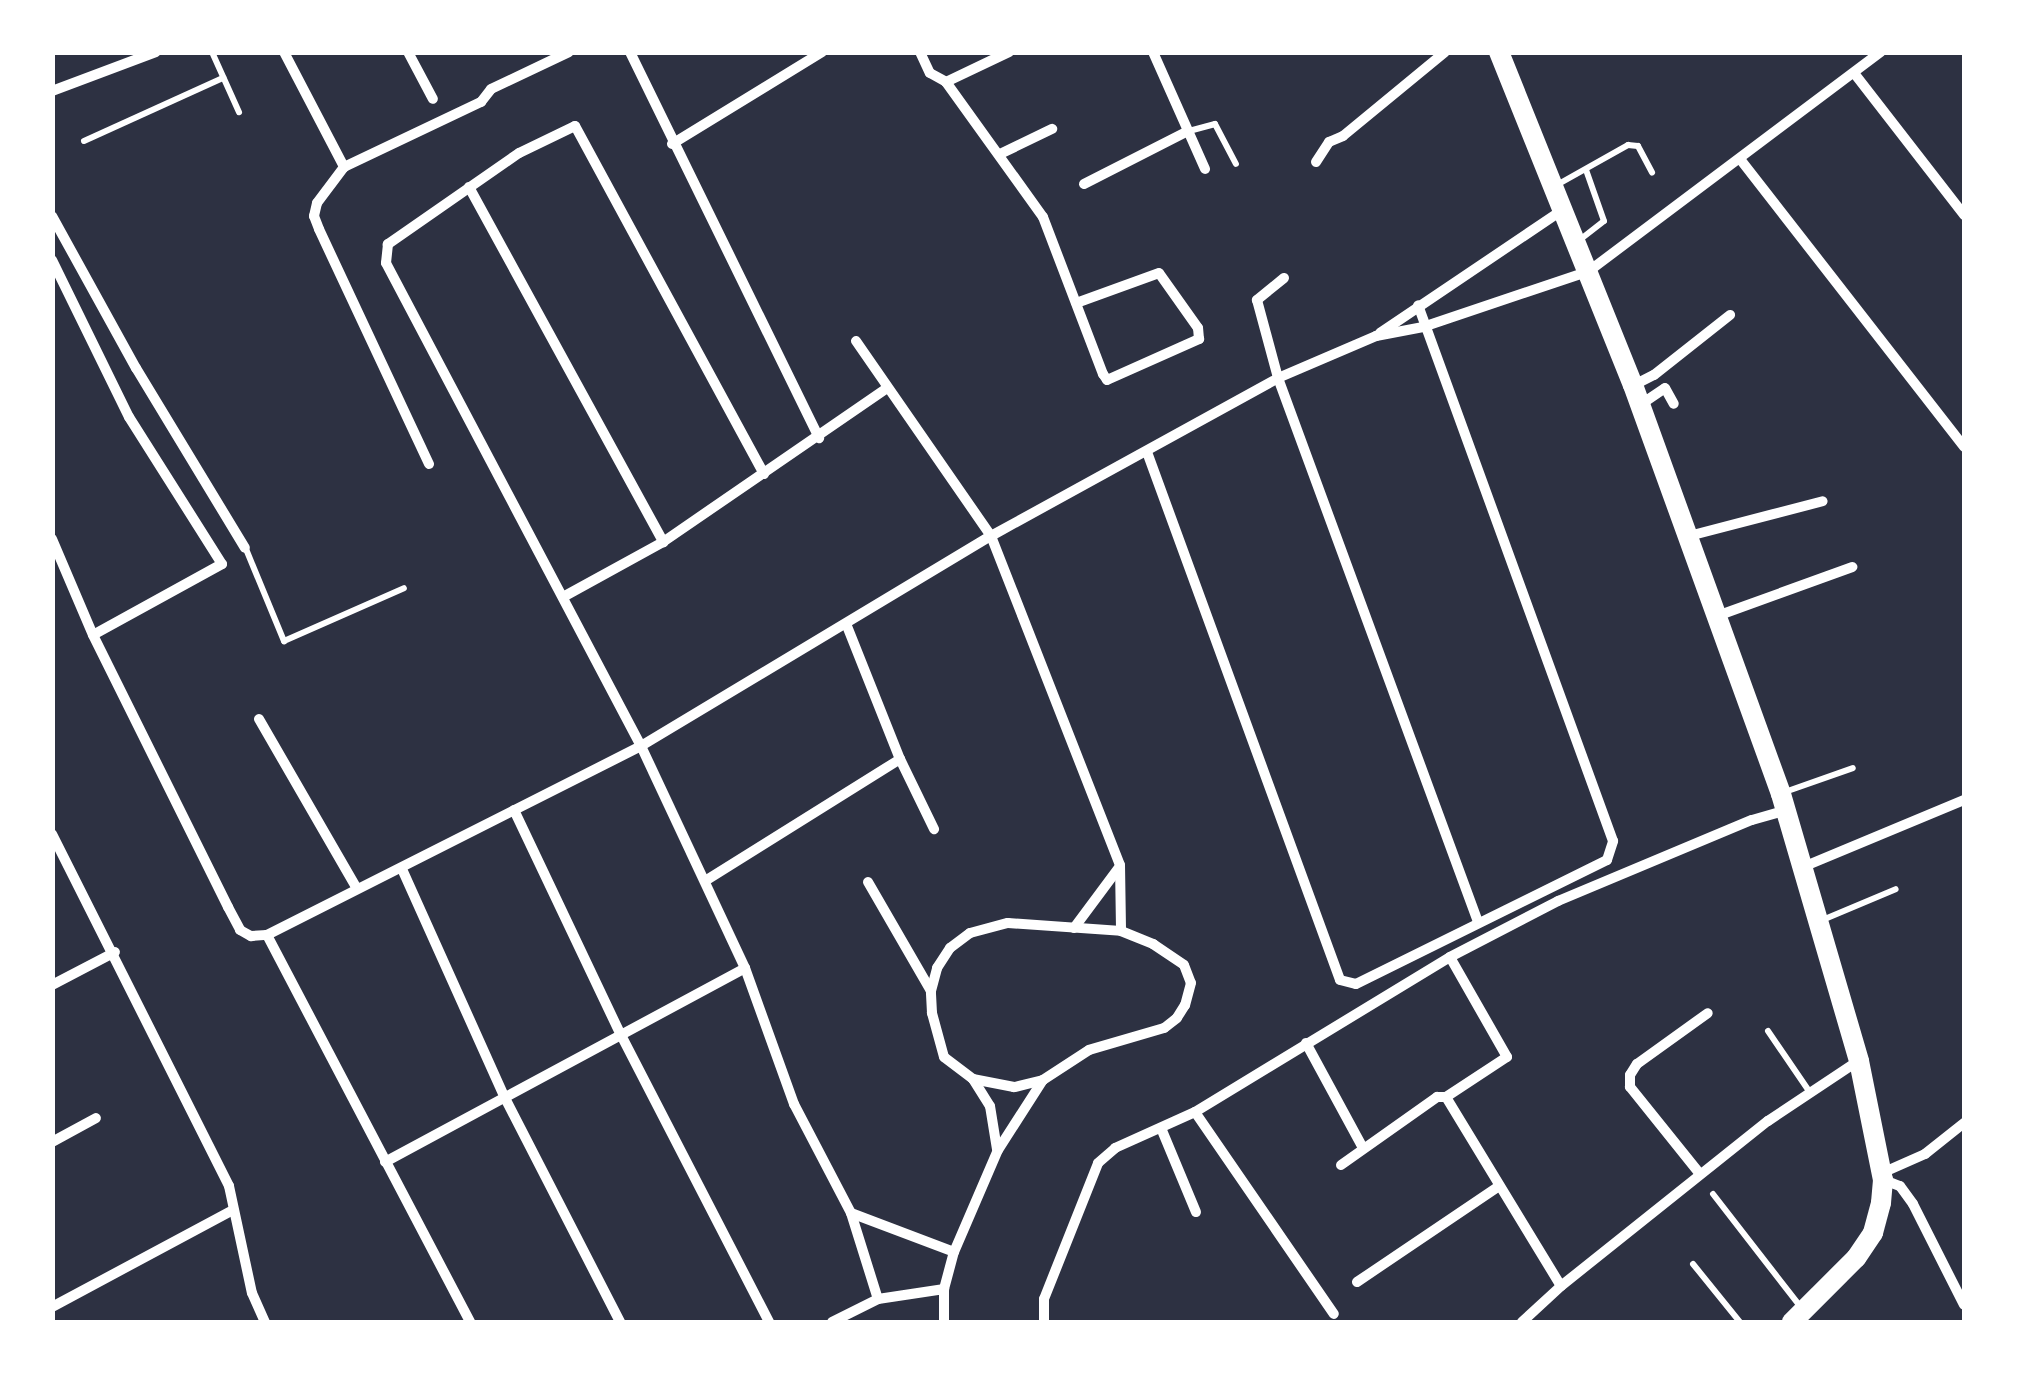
<!DOCTYPE html>
<style>
body{margin:0}
#map{position:relative;width:2017px;height:1375px;overflow:hidden;background:#2d3142;font-family:"Fira Sans Condensed",sans-serif}
div>[style]{position:absolute}
.service>*{height:6px;margin:-3px;padding:0 3px;transform-origin:3px;border-radius:3px;background:#fff}
.minor>*{height:10px;margin:-5px;padding:0 5px;transform-origin:5px;border-radius:5px;background:#fff}
.primary>*{height:20px;margin:-10px;padding:0 10px;transform-origin:10px;border-radius:10px;background:#fff}
span{translate:-50% -50%;white-space:nowrap;text-align:center;line-height:1.15;-webkit-text-stroke:8px #fff;paint-order:stroke}
.frame{position:absolute;inset:0;border:55px solid #fff;pointer-events:none}
</style>
<div id="map">
<div class="service">
<i style="left:212px;top:52px;width:66px;rotate:65.8deg"></i>
<i style="left:1189px;top:131px;width:27px;rotate:-15deg"></i>
<i style="left:1215px;top:124px;width:45px;rotate:62.3deg"></i>
<i style="left:84px;top:141px;width:153px;rotate:-24.4deg"></i>
<i style="left:1555px;top:186px;width:84px;rotate:-29.3deg"></i>
<i style="left:1628px;top:145px;width:10px;rotate:6deg"></i>
<i style="left:1638px;top:146px;width:30px;rotate:62deg"></i>
<i style="left:1577px;top:242px;width:34px;rotate:-38deg"></i>
<i style="left:1604px;top:221px;width:54px;rotate:-109.4deg"></i>
<i style="left:246px;top:549px;width:100px;rotate:67.6deg"></i>
<i style="left:284px;top:641px;width:131px;rotate:-23.8deg"></i>
<i style="left:1782px;top:793px;width:75px;rotate:-19.4deg"></i>
<i style="left:1820px;top:921px;width:82px;rotate:-22.8deg"></i>
<i style="left:1768px;top:1031px;width:73px;rotate:55.7deg"></i>
<i style="left:1713px;top:1194px;width:142px;rotate:52.2deg"></i>
<i style="left:1693px;top:1264px;width:75px;rotate:51deg"></i>
</div>
<div class="minor">
<i style="left:284px;top:52px;width:130px;rotate:62.4deg"></i>
<i style="left:408px;top:52px;width:53px;rotate:62deg"></i>
<i style="left:630px;top:52px;width:430px;rotate:63.9deg"></i>
<i style="left:920px;top:52px;width:23px;rotate:65deg"></i>
<i style="left:930px;top:73px;width:18px;rotate:29deg"></i>
<i style="left:946px;top:82px;width:166px;rotate:54.3deg"></i>
<i style="left:1043px;top:217px;width:168px;rotate:69.1deg"></i>
<i style="left:1103px;top:374px;width:7px;rotate:56deg"></i>
<i style="left:1107px;top:380px;width:101px;rotate:-24deg"></i>
<i style="left:1199px;top:339px;width:11px;rotate:-95deg"></i>
<i style="left:1198px;top:328px;width:67px;rotate:-125.3deg"></i>
<i style="left:1159px;top:273px;width:88px;rotate:160.1deg"></i>
<i style="left:1153px;top:52px;width:128px;rotate:66deg"></i>
<i style="left:1854px;top:73px;width:180px;rotate:52.2deg"></i>
<i style="left:946px;top:82px;width:70px;rotate:-25.5deg"></i>
<i style="left:52px;top:91px;width:111px;rotate:-20.6deg"></i>
<i style="left:672px;top:144px;width:176px;rotate:-31.5deg"></i>
<i style="left:1000px;top:154px;width:58px;rotate:-25.7deg"></i>
<i style="left:1740px;top:159px;width:365px;rotate:52.1deg"></i>
<i style="left:1316px;top:162px;width:24px;rotate:-57deg"></i>
<i style="left:1329px;top:142px;width:15px;rotate:-23deg"></i>
<i style="left:1343px;top:136px;width:132px;rotate:-39.5deg"></i>
<i style="left:1084px;top:184px;width:117px;rotate:-27deg"></i>
<i style="left:469px;top:187px;width:405px;rotate:61.3deg"></i>
<i style="left:52px;top:216px;width:174px;rotate:61.1deg"></i>
<i style="left:136px;top:368px;width:210px;rotate:58.8deg"></i>
<i style="left:52px;top:260px;width:175px;rotate:63.9deg"></i>
<i style="left:129px;top:417px;width:174px;rotate:57.7deg"></i>
<i style="left:222px;top:564px;width:147px;rotate:151.2deg"></i>
<i style="left:1284px;top:278px;width:35px;rotate:141deg"></i>
<i style="left:1257px;top:300px;width:81px;rotate:74.9deg"></i>
<i style="left:1278px;top:378px;width:580px;rotate:69.81deg"></i>
<i style="left:1380px;top:333px;width:222px;rotate:-34deg"></i>
<i style="left:856px;top:341px;width:237px;rotate:55.3deg"></i>
<i style="left:991px;top:536px;width:353px;rotate:68.6deg"></i>
<i style="left:1120px;top:865px;width:66px;rotate:89.1deg"></i>
<i style="left:1634px;top:385px;width:22px;rotate:-27deg"></i>
<i style="left:1654px;top:375px;width:97px;rotate:-38.3deg"></i>
<i style="left:1640px;top:405px;width:30px;rotate:-34deg"></i>
<i style="left:1665px;top:388px;width:18px;rotate:61deg"></i>
<i style="left:1147px;top:452px;width:562px;rotate:69.92deg"></i>
<i style="left:1340px;top:980px;width:16px;rotate:14deg"></i>
<i style="left:1356px;top:984px;width:280px;rotate:-26.3deg"></i>
<i style="left:1607px;top:860px;width:20px;rotate:-72deg"></i>
<i style="left:1613px;top:841px;width:570px;rotate:-109.99deg"></i>
<i style="left:429px;top:464px;width:259px;rotate:-115.1deg"></i>
<i style="left:319px;top:229px;width:14px;rotate:-111deg"></i>
<i style="left:314px;top:216px;width:13px;rotate:-77deg"></i>
<i style="left:317px;top:203px;width:45px;rotate:-53.1deg"></i>
<i style="left:344px;top:167px;width:152px;rotate:-25.4deg"></i>
<i style="left:481px;top:102px;width:16px;rotate:-52deg"></i>
<i style="left:491px;top:89px;width:86px;rotate:-25.4deg"></i>
<i style="left:764px;top:474px;width:396px;rotate:-118.5deg"></i>
<i style="left:575px;top:126px;width:62px;rotate:154.3deg"></i>
<i style="left:519px;top:153px;width:160px;rotate:145.2deg"></i>
<i style="left:388px;top:244px;width:19px;rotate:96deg"></i>
<i style="left:386px;top:263px;width:546px;rotate:62.17deg"></i>
<i style="left:641px;top:746px;width:245px;rotate:64.9deg"></i>
<i style="left:745px;top:968px;width:145px;rotate:70.2deg"></i>
<i style="left:794px;top:1104px;width:123px;rotate:62.4deg"></i>
<i style="left:851px;top:1213px;width:90px;rotate:72.6deg"></i>
<i style="left:1689px;top:536px;width:138px;rotate:-14.6deg"></i>
<i style="left:52px;top:539px;width:104px;rotate:66.9deg"></i>
<i style="left:93px;top:635px;width:304px;rotate:63.6deg"></i>
<i style="left:228px;top:907px;width:26px;rotate:62deg"></i>
<i style="left:240px;top:930px;width:13px;rotate:29deg"></i>
<i style="left:251px;top:936px;width:16px;rotate:-4deg"></i>
<i style="left:267px;top:935px;width:419px;rotate:-26.8deg"></i>
<i style="left:641px;top:746px;width:408px;rotate:-31deg"></i>
<i style="left:991px;top:536px;width:328px;rotate:-28.8deg"></i>
<i style="left:1278px;top:378px;width:107px;rotate:-23.2deg"></i>
<i style="left:1376px;top:336px;width:48px;rotate:-10.8deg"></i>
<i style="left:1423px;top:327px;width:175px;rotate:-18.6deg"></i>
<i style="left:1589px;top:271px;width:365px;rotate:-36.9deg"></i>
<i style="left:563px;top:597px;width:114px;rotate:-28.8deg"></i>
<i style="left:663px;top:542px;width:270px;rotate:-34.5deg"></i>
<i style="left:1717px;top:616px;width:144px;rotate:-19.9deg"></i>
<i style="left:847px;top:626px;width:143px;rotate:68.3deg"></i>
<i style="left:900px;top:759px;width:78px;rotate:64.1deg"></i>
<i style="left:259px;top:719px;width:194px;rotate:60deg"></i>
<i style="left:514px;top:810px;width:249px;rotate:64.6deg"></i>
<i style="left:621px;top:1035px;width:323px;rotate:62.7deg"></i>
<i style="left:52px;top:834px;width:394px;rotate:63.3deg"></i>
<i style="left:229px;top:1186px;width:109px;rotate:77.9deg"></i>
<i style="left:252px;top:1293px;width:32px;rotate:66deg"></i>
<i style="left:1803px;top:867px;width:174px;rotate:-22.6deg"></i>
<i style="left:402px;top:869px;width:251px;rotate:65.8deg"></i>
<i style="left:505px;top:1098px;width:252px;rotate:62.8deg"></i>
<i style="left:705px;top:881px;width:230px;rotate:-32deg"></i>
<i style="left:868px;top:882px;width:126px;rotate:60deg"></i>
<i style="left:1008px;top:923px;width:113px;rotate:4deg"></i>
<i style="left:1121px;top:931px;width:35px;rotate:22deg"></i>
<i style="left:1153px;top:944px;width:37px;rotate:34deg"></i>
<i style="left:1184px;top:965px;width:19px;rotate:69deg"></i>
<i style="left:1191px;top:983px;width:23px;rotate:105deg"></i>
<i style="left:1185px;top:1005px;width:15px;rotate:122deg"></i>
<i style="left:1177px;top:1018px;width:16px;rotate:142deg"></i>
<i style="left:1164px;top:1028px;width:78px;rotate:163.7deg"></i>
<i style="left:1089px;top:1050px;width:55px;rotate:146.9deg"></i>
<i style="left:1043px;top:1080px;width:30px;rotate:166deg"></i>
<i style="left:1014px;top:1087px;width:42px;rotate:-169deg"></i>
<i style="left:973px;top:1079px;width:36px;rotate:-143deg"></i>
<i style="left:944px;top:1057px;width:46px;rotate:-105.3deg"></i>
<i style="left:932px;top:1013px;width:22px;rotate:-93deg"></i>
<i style="left:931px;top:991px;width:24px;rotate:-75deg"></i>
<i style="left:937px;top:968px;width:24px;rotate:-57deg"></i>
<i style="left:950px;top:948px;width:25px;rotate:-37deg"></i>
<i style="left:970px;top:933px;width:39px;rotate:-15deg"></i>
<i style="left:1074px;top:928px;width:77px;rotate:-53.4deg"></i>
<i style="left:267px;top:935px;width:437px;rotate:62.3deg"></i>
<i style="left:52px;top:985px;width:71px;rotate:-27.6deg"></i>
<i style="left:1306px;top:1043px;width:119px;rotate:61.5deg"></i>
<i style="left:973px;top:1079px;width:32px;rotate:58deg"></i>
<i style="left:990px;top:1106px;width:44px;rotate:80.8deg"></i>
<i style="left:1446px;top:1097px;width:73px;rotate:-33.3deg"></i>
<i style="left:1507px;top:1057px;width:115px;rotate:-119.7deg"></i>
<i style="left:1195px;top:1112px;width:245px;rotate:55.5deg"></i>
<i style="left:1161px;top:1128px;width:91px;rotate:67.4deg"></i>
<i style="left:52px;top:1142px;width:50px;rotate:-28.6deg"></i>
<i style="left:385px;top:1162px;width:409px;rotate:-28.3deg"></i>
<i style="left:1341px;top:1165px;width:118px;rotate:-35.3deg"></i>
<i style="left:1437px;top:1097px;width:9px"></i>
<i style="left:1446px;top:1097px;width:221px;rotate:58.7deg"></i>
<i style="left:1882px;top:1173px;width:47px;rotate:-23.8deg"></i>
<i style="left:1925px;top:1154px;width:50px;rotate:-38.5deg"></i>
<i style="left:1700px;top:1174px;width:112px;rotate:-128.8deg"></i>
<i style="left:1630px;top:1087px;width:12px;rotate:-90deg"></i>
<i style="left:1630px;top:1075px;width:13px;rotate:-58deg"></i>
<i style="left:1637px;top:1064px;width:87px;rotate:-35.7deg"></i>
<i style="left:1884px;top:1180px;width:17px;rotate:21deg"></i>
<i style="left:1900px;top:1186px;width:22px;rotate:54deg"></i>
<i style="left:1913px;top:1204px;width:113px;rotate:63.2deg"></i>
<i style="left:851px;top:1213px;width:110px;rotate:20.7deg"></i>
<i style="left:1357px;top:1282px;width:170px;rotate:-34deg"></i>
<i style="left:52px;top:1307px;width:203px;rotate:-28.2deg"></i>
<i style="left:832px;top:1322px;width:51px;rotate:-26.6deg"></i>
<i style="left:878px;top:1299px;width:67px;rotate:-8.6deg"></i>
<i style="left:944px;top:1322px;width:33px;rotate:-90deg"></i>
<i style="left:944px;top:1289px;width:38px;rotate:-75deg"></i>
<i style="left:954px;top:1252px;width:111px;rotate:-66.7deg"></i>
<i style="left:998px;top:1150px;width:83px;rotate:-57.3deg"></i>
<i style="left:1044px;top:1322px;width:23px;rotate:-90deg"></i>
<i style="left:1044px;top:1299px;width:146px;rotate:-68.3deg"></i>
<i style="left:1098px;top:1163px;width:23px;rotate:-41deg"></i>
<i style="left:1115px;top:1148px;width:88px;rotate:-24.2deg"></i>
<i style="left:1195px;top:1112px;width:298px;rotate:-31.3deg"></i>
<i style="left:1450px;top:957px;width:122px;rotate:-27.4deg"></i>
<i style="left:1558px;top:901px;width:210px;rotate:-22.7deg"></i>
<i style="left:1752px;top:820px;width:35px;rotate:-16deg"></i>
<i style="left:1522px;top:1322px;width:53px;rotate:-42.7deg"></i>
<i style="left:1561px;top:1286px;width:265px;rotate:-38.6deg"></i>
<i style="left:1768px;top:1121px;width:108px;rotate:-33.7deg"></i>
</div>
<div class="primary">
<i style="left:1499px;top:52px;width:359px;rotate:68.1deg"></i>
<i style="left:1633px;top:385px;width:435px;rotate:70.1deg"></i>
<i style="left:1781px;top:794px;width:278px;rotate:73.7deg"></i>
<i style="left:1859px;top:1061px;width:121px;rotate:78.6deg"></i>
<i style="left:1883px;top:1180px;width:23px;rotate:95deg"></i>
<i style="left:1881px;top:1203px;width:31px;rotate:105deg"></i>
<i style="left:1873px;top:1233px;width:30px;rotate:124deg"></i>
<i style="left:1856px;top:1258px;width:91px;rotate:135deg"></i>
</div>
<div class="frame"></div>
</div>
